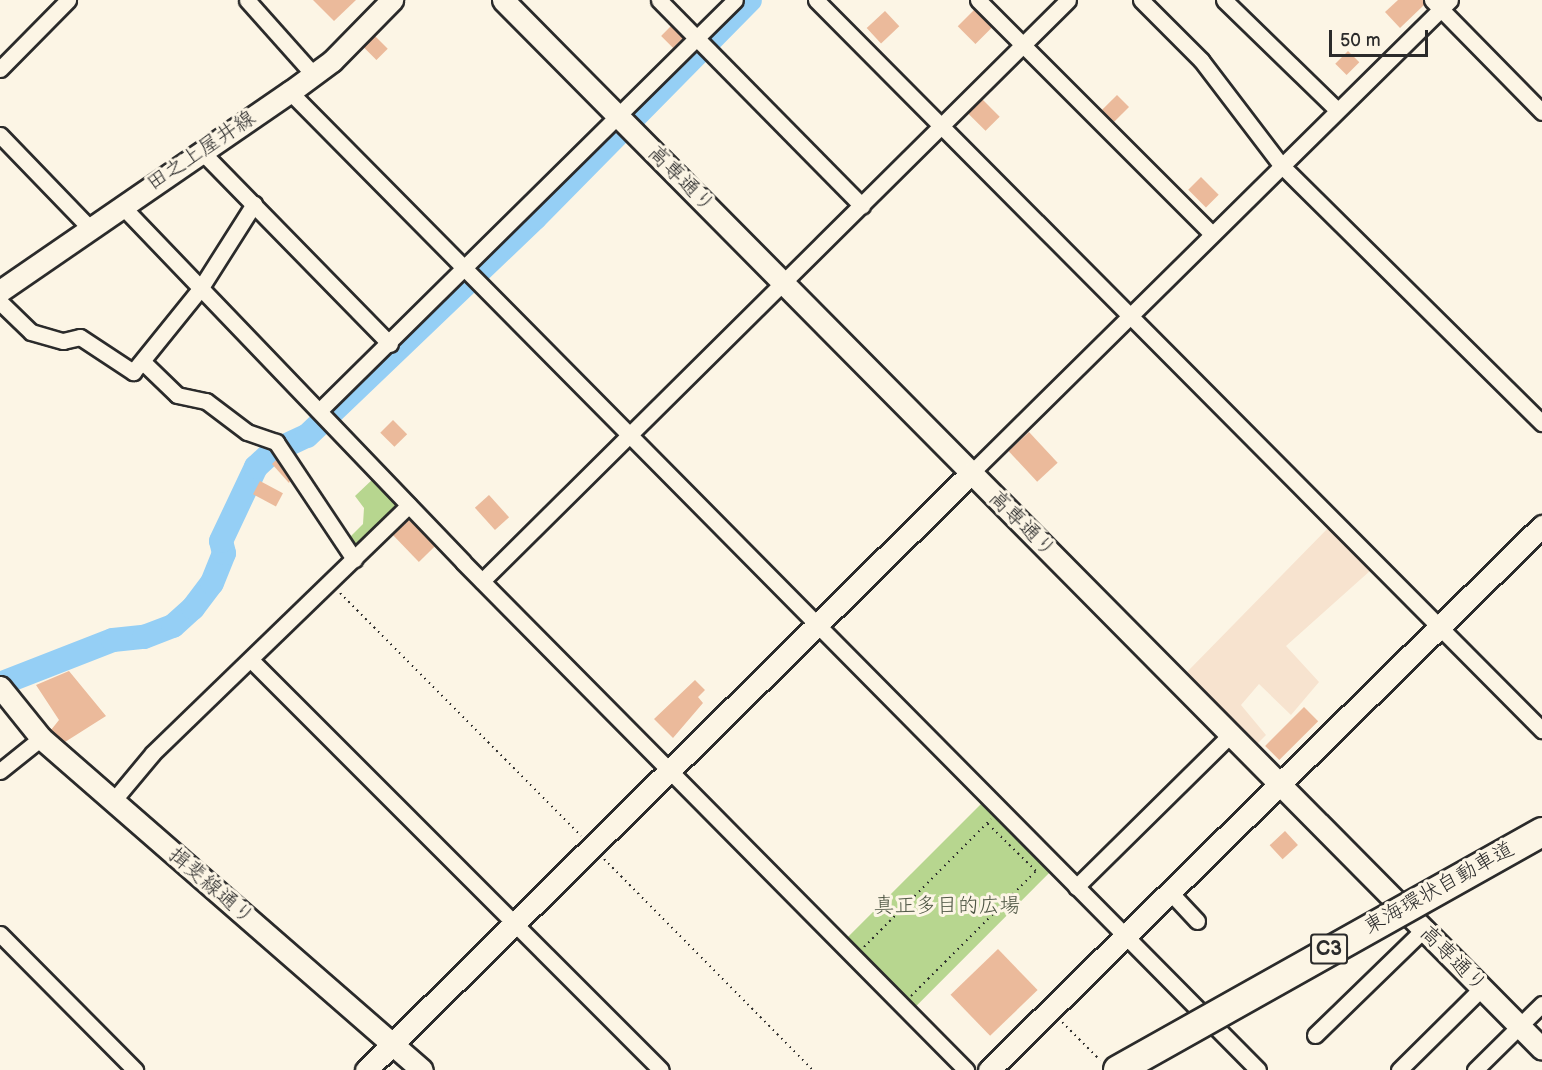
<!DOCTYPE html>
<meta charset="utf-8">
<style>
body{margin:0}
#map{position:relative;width:1542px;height:1070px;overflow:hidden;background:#fcf5e5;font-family:"Balsamiq Sans","Klee One",sans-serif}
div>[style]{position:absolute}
.built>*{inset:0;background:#f7e3cf}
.green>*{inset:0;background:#b7d68f;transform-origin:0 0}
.river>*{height:24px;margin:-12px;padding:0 12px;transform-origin:12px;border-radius:12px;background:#95cff5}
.building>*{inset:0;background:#ebba9b;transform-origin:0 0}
.path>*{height:2px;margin-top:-1px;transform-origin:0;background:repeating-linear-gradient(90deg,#2b2b2b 0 1.5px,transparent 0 6px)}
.roads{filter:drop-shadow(2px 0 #2b2b2b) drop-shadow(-2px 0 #2b2b2b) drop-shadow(0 2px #2b2b2b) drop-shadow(0 -2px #2b2b2b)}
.street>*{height:15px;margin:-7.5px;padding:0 7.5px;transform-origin:7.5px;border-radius:7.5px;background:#fcf5e5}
.secondary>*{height:21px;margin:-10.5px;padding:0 10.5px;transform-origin:10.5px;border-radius:10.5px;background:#fcf5e5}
.bridges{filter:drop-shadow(2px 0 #2b2b2b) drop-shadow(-2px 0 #2b2b2b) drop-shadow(0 2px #2b2b2b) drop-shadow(0 -2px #2b2b2b)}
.highway-bridge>*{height:28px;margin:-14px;padding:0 14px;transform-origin:14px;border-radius:14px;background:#fcf5e5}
span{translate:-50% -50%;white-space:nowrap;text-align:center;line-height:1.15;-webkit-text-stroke:6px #fcf5e5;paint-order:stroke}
.shield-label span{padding:2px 4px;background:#fcf5e5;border:2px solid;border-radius:4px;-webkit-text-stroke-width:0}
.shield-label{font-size:20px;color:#2b2b2b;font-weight:700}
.street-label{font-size:21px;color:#2b2b2b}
.park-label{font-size:21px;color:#4e5644}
.scale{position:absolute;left:1329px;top:30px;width:99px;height:27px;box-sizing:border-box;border:3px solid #2b2b2b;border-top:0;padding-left:8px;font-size:18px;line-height:21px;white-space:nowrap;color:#2b2b2b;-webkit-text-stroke:4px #fcf5e5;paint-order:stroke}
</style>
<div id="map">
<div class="built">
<i style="clip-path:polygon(1330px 526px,1371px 570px,1286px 646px,1319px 682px,1291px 715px,1259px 684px,1241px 705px,1266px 735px,1257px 744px,1187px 672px)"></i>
</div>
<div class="green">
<i style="clip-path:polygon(375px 477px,399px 504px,358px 548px,349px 547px,346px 541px,363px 524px,364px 508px,355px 496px)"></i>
<i style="left:982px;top:803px;width:97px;height:197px;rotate:45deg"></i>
</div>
<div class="river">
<i style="left:0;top:684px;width:121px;rotate:-21.3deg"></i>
<i style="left:113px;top:640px;width:31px;rotate:-6deg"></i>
<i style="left:144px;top:637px;width:31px;rotate:-21deg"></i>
<i style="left:173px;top:626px;width:27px;rotate:-42deg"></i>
<i style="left:193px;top:608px;width:31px;rotate:-53deg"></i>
<i style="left:212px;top:583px;width:32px;rotate:-68deg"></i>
<i style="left:224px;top:553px;width:12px;rotate:-104deg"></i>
<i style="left:221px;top:541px;width:82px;rotate:-64.7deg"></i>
<i style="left:256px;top:467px;width:22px;rotate:-43deg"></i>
<i style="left:272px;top:452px;width:38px;rotate:-25deg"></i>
<i style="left:307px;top:436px;width:315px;rotate:-43.7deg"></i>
<i style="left:535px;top:218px;width:306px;rotate:-45.4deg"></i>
</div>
<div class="building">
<i style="clip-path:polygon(313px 0,356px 0,334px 21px)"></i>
<i style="clip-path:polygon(1398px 0,1423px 0,1424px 5px,1400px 28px,1385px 12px)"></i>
<i style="left:974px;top:10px;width:25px;height:23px;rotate:45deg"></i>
<i style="left:885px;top:11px;width:21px;height:25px;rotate:47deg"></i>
<i style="left:671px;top:26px;width:17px;height:14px;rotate:45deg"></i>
<i style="left:375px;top:36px;width:18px;height:16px;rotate:45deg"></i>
<i style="left:1348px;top:51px;width:16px;height:18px;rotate:45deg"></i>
<i style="left:1117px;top:95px;width:17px;height:21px;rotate:45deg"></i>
<i style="left:982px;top:99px;width:25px;height:20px;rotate:45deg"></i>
<i style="left:1201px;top:177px;width:25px;height:18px;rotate:45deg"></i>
<i style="left:393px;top:420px;width:20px;height:18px;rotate:45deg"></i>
<i style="left:1029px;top:432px;width:42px;height:28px;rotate:47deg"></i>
<i style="clip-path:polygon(276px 460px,290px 481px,289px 483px,272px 464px)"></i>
<i style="left:260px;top:481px;width:26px;height:15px;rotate:28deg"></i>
<i style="left:489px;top:495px;width:30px;height:19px;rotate:48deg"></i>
<i style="left:409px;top:520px;width:37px;height:22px;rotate:46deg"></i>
<i style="clip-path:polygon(69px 671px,106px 716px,65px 742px,51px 730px,59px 720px,36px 685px)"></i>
<i style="clip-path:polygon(695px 680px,705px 690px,698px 697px,703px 703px,673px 738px,654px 719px)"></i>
<i style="left:1304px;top:707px;width:20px;height:55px;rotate:45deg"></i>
<i style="left:1285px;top:831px;width:19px;height:21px;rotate:47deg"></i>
<i style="left:998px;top:949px;width:57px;height:66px;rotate:46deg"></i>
</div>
<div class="path">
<i style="left:340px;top:593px;width:342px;rotate:45.2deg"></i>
<i style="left:604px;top:859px;width:297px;rotate:45.3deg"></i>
<i style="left:864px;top:947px;width:180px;rotate:-45.2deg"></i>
<i style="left:911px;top:996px;width:177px;rotate:-45deg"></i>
<i style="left:1036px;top:871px;width:69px;rotate:-135.6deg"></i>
<i style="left:1062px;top:1022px;width:54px;rotate:45deg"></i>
</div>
<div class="roads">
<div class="street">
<i style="left:247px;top:0;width:99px;rotate:48.3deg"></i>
<i style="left:659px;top:0;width:289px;rotate:45.4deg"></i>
<i style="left:816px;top:0;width:1030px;rotate:45.16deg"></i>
<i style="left:978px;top:0;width:331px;rotate:45deg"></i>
<i style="left:1141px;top:0;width:85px;rotate:45deg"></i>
<i style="left:1201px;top:60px;width:132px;rotate:52.7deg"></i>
<i style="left:1281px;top:165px;width:367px;rotate:44.7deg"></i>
<i style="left:1224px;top:0;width:158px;rotate:44.2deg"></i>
<i style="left:1432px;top:0;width:157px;rotate:45.5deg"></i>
<i style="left:0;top:69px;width:97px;rotate:-45.4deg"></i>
<i style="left:290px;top:92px;width:1376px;rotate:45.29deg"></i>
<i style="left:0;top:135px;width:127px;rotate:46deg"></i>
<i style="left:201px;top:151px;width:270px;rotate:45.6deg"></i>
<i style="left:121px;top:205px;width:494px;rotate:46.2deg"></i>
<i style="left:463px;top:562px;width:715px;rotate:45.28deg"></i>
<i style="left:0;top:302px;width:43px;rotate:44.1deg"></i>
<i style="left:31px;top:332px;width:33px;rotate:16deg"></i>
<i style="left:63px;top:341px;width:17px;rotate:-13deg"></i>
<i style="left:80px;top:337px;width:64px;rotate:33.4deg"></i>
<i style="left:133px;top:372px;width:107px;rotate:-51.1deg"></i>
<i style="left:200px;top:289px;width:101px;rotate:-57.6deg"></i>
<i style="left:143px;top:362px;width:47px;rotate:44.1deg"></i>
<i style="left:177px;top:395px;width:30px;rotate:12deg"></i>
<i style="left:206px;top:401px;width:51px;rotate:37.1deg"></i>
<i style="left:247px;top:432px;width:31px;rotate:19deg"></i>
<i style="left:276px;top:442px;width:141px;rotate:56.3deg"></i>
<i style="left:320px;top:410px;width:583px;rotate:-44.65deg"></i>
<i style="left:971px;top:473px;width:673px;rotate:-44.64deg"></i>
<i style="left:482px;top:581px;width:825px;rotate:-44.75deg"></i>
<i style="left:252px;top:661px;width:578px;rotate:45deg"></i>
<i style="left:0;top:771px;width:53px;rotate:-38.8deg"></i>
<i style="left:113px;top:801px;width:62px;rotate:-50.2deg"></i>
<i style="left:153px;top:753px;width:356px;rotate:-44.1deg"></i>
<i style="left:1076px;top:887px;width:218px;rotate:-44.6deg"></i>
<i style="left:1169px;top:891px;width:41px;rotate:47deg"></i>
<i style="left:0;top:934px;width:192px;rotate:45.2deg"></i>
<i style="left:1315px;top:1035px;width:152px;rotate:-44.2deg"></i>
<i style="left:1399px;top:1070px;width:117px;rotate:-44.7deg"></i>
<i style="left:1475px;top:1070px;width:94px;rotate:-44.6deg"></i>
</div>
<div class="secondary">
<i style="left:503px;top:0;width:1476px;rotate:45.27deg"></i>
<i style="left:0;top:291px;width:352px;rotate:-34.5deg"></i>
<i style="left:290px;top:92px;width:52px;rotate:-36.4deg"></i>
<i style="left:332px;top:61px;width:86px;rotate:-45.5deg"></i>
<i style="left:0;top:687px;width:65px;rotate:51.2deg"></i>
<i style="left:41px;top:738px;width:505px;rotate:41.07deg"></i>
<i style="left:366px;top:1070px;width:850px;rotate:-44.62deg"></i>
<i style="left:989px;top:1070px;width:776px;rotate:-44.53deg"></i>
</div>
</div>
<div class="bridges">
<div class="highway-bridge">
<i style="left:1118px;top:1070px;width:486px;rotate:-29.3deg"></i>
</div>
</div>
<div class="shield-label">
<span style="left:1329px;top:949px">C3</span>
</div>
<div class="street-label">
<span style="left:201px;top:151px;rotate:-34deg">田之上屋井線</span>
<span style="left:681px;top:179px;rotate:45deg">高専通り</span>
<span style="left:1022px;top:524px;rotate:45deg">高専通り</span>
<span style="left:211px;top:886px;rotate:41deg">揖斐線通り</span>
<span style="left:1439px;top:888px;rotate:-29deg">東海環状自動車道</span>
<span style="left:1453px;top:959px;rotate:45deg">高専通り</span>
</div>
<div class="park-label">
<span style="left:947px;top:906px">真正多目的広場</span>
</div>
<div class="scale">50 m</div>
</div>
